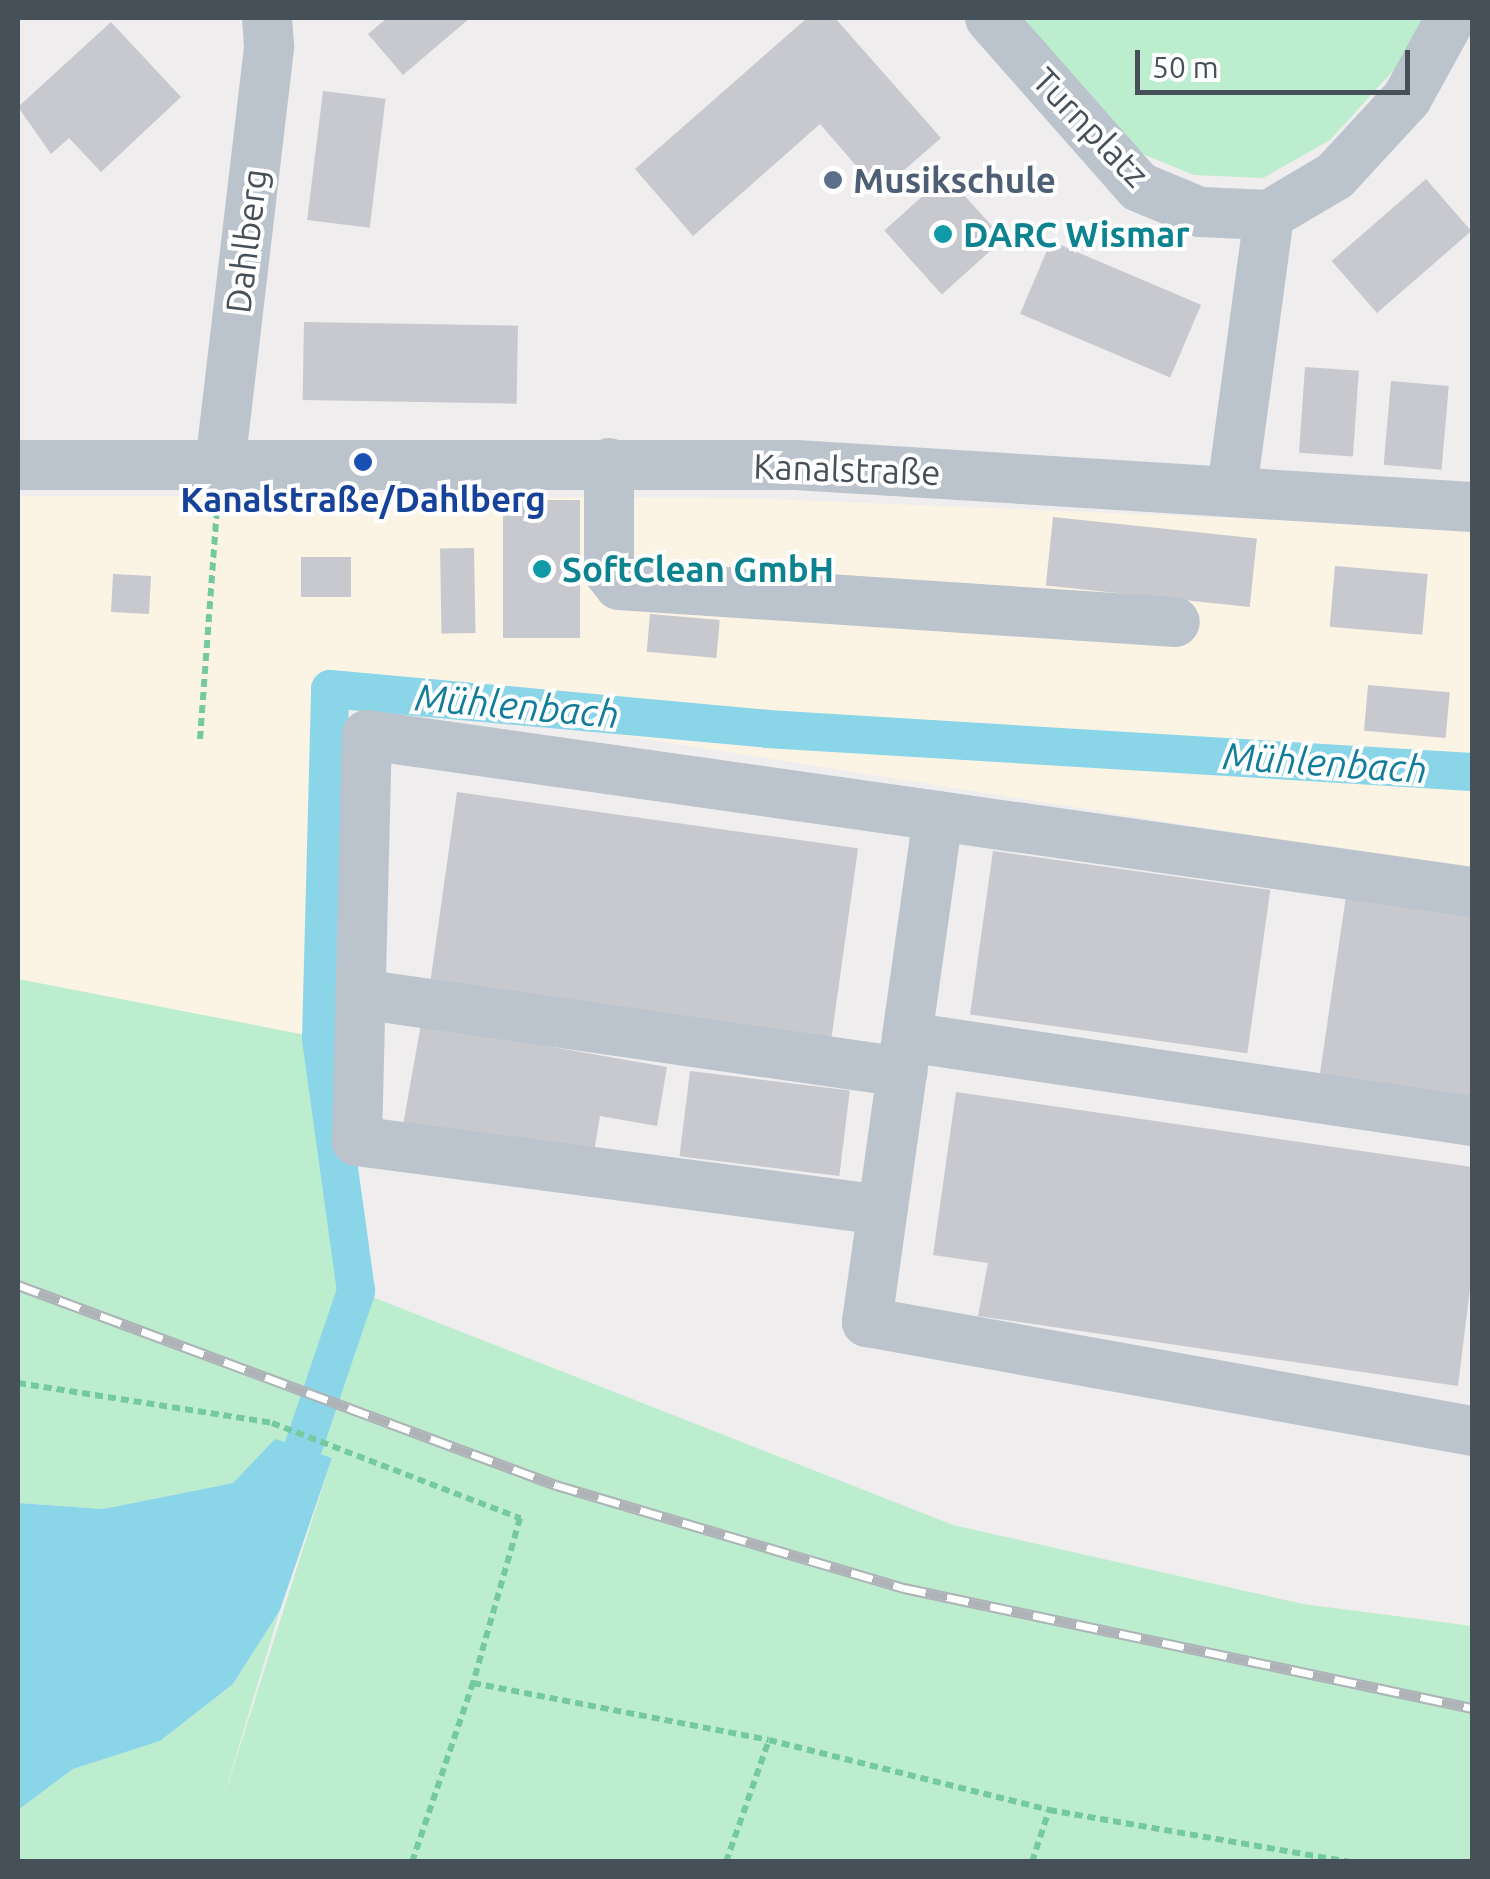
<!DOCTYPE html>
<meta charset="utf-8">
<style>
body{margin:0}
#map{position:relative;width:1490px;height:1879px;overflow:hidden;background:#efeded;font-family:Ubuntu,sans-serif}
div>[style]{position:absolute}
.commercial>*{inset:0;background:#fbf4e5}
.green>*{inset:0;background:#bbedce}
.water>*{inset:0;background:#8ad5e8}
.canal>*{height:38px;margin:-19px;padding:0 19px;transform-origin:19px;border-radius:19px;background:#8ad5e8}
.building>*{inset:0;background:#c7c9cf;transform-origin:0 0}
.path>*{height:6px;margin-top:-3px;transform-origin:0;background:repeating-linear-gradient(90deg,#75c9a0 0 8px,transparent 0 13px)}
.minor>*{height:50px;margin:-25px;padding:0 25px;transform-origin:25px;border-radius:25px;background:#bbc4cc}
.rail>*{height:11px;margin-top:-5.5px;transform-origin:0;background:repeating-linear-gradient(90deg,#fff 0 22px,#afb2b7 0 44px);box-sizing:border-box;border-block:2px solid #afb2b7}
.dots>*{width:28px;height:28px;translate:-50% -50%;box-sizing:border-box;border:5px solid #fff;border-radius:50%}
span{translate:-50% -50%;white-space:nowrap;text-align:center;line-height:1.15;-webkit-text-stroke:8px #fff;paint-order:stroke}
.street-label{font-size:35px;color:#465059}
.service-label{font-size:35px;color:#4e5e75;font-weight:700}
.left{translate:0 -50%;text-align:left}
.culture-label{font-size:35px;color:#0d838f;font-weight:700}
.transit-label{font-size:35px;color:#164399;font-weight:700}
.water-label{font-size:38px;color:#117d9a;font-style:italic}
.frame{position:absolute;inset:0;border:20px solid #465059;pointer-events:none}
.scale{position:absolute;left:1135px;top:50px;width:275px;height:45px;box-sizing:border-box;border:5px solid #465059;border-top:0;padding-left:12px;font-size:30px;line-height:35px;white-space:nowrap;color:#465059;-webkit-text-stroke:8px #fff;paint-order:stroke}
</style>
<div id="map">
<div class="commercial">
<i style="clip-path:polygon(18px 496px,745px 498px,1472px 528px,1472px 870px,330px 689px,321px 1038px,18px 979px)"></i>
</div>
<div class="green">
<i style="clip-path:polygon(1015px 18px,1424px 18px,1401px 62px,1330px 140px,1263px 178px,1194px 175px,1133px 150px)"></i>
<i style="clip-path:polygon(18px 979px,321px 1038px,357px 1291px,953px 1525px,1303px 1604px,1472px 1626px,1472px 1861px,18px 1861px,18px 1810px,73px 1769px,160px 1741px,233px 1684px,280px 1610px,220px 1809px,332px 1458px,275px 1440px,233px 1483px,103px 1509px,18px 1503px)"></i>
</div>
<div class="water">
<i style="clip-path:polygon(275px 1439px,332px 1458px,280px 1610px,233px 1684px,160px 1741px,73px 1769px,18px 1810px,18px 1503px,103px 1509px,233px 1483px)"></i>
</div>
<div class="canal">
<i style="left:303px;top:1448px;width:166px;rotate:-71.3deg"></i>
<i style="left:356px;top:1291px;width:255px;rotate:-97.9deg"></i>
<i style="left:321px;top:1038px;width:349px;rotate:-88.5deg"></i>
<i style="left:330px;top:689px;width:439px;rotate:5.2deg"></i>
<i style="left:767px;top:729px;width:706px;rotate:3.49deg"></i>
</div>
<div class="building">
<i style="clip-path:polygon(387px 18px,470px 18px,403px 75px,368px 34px)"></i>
<i style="clip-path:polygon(807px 18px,835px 18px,941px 138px,879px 192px,820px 124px,693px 236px,635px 169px)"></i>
<i style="clip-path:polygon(111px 22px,181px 97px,101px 172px,69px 138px,51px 154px,18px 107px)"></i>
<i style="left:323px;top:91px;width:63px;height:130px;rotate:7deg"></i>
<i style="left:946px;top:175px;width:86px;height:83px;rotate:48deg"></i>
<i style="left:1426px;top:179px;width:69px;height:125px;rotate:49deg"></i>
<i style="left:1051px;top:241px;width:163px;height:79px;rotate:23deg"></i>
<i style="left:304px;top:322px;width:214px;height:78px;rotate:1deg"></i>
<i style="left:1305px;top:367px;width:54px;height:86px;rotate:4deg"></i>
<i style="left:1391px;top:381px;width:58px;height:84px;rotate:5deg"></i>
<i style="left:503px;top:500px;width:77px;height:138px"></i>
<i style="left:1053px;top:517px;width:205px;height:69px;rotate:6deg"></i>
<i style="left:474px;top:548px;width:85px;height:34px;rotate:89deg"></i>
<i style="left:351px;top:557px;width:40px;height:50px;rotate:90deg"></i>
<i style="left:1335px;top:566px;width:93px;height:61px;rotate:5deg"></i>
<i style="left:113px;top:574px;width:38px;height:38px;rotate:3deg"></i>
<i style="left:650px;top:614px;width:70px;height:38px;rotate:5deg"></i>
<i style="left:1368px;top:685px;width:82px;height:46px;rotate:5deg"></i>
<i style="left:457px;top:792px;width:405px;height:194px;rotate:8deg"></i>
<i style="left:993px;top:851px;width:280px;height:165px;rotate:8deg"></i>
<i style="clip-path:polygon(1346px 896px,1472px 915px,1472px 1110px,1318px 1087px)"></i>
<i style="clip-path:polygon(421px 1024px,667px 1067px,657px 1126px,600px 1116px,593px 1158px,403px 1125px)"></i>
<i style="left:690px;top:1071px;width:161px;height:86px;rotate:7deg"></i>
<i style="clip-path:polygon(956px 1092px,1472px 1167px,1472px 1273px,1458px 1386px,978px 1316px,988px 1263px,933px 1255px)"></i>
</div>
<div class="path">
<i style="left:200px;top:739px;width:234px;rotate:-85.8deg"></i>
<i style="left:18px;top:1383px;width:257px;rotate:8.9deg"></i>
<i style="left:272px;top:1423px;width:266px;rotate:21deg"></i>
<i style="left:520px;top:1518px;width:172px;rotate:105.9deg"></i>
<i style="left:473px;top:1683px;width:301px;rotate:10.9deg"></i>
<i style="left:412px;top:1862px;width:189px;rotate:-71.2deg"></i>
<i style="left:726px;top:1862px;width:129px;rotate:-70.6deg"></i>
<i style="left:769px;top:1740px;width:289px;rotate:14deg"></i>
<i style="left:1049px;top:1810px;width:304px;rotate:9.8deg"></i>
<i style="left:1032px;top:1862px;width:55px;rotate:-71.9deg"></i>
</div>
<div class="minor">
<i style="left:990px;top:18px;width:225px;rotate:48.6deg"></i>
<i style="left:1139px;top:187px;width:66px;rotate:22.3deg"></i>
<i style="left:1200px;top:212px;width:69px;rotate:2.5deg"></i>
<i style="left:1269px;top:215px;width:77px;rotate:-30.6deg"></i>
<i style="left:1335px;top:176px;width:106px;rotate:-47.3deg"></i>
<i style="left:1407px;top:98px;width:91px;rotate:-61.2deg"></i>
<i style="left:609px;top:463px;width:109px;rotate:90deg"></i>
<i style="left:609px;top:572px;width:16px;rotate:52deg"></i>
<i style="left:619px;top:585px;width:557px;rotate:3.81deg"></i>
<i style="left:18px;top:465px;width:778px"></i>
<i style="left:796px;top:465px;width:677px;rotate:3.56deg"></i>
<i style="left:220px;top:465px;width:422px;rotate:-83.3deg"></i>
<i style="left:269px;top:46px;width:28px;rotate:-94deg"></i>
<i style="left:1232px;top:489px;width:276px;rotate:-82.3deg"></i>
<i style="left:938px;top:816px;width:539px;rotate:8.1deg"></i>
<i style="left:360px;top:994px;width:548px;rotate:8.19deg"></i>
<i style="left:1472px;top:1121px;width:571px;rotate:-171.54deg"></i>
<i style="left:907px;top:1037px;width:288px;rotate:98deg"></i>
<i style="left:867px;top:1322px;width:615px;rotate:10.21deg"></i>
<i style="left:882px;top:1210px;width:530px;rotate:-172.51deg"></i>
<i style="left:357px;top:1141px;width:406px;rotate:-88.6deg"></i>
<i style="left:367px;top:735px;width:577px;rotate:8.07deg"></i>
<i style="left:938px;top:816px;width:223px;rotate:98deg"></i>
</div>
<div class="rail">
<i style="left:18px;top:1285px;width:574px;rotate:20.39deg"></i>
<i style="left:556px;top:1485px;width:363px;rotate:16.5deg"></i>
<i style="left:904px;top:1588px;width:581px;rotate:11.93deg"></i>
</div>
<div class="dots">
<i style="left:833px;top:180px;background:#5c6f8a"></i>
<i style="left:943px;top:234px;background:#0f9aa8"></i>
<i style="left:363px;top:462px;background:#1a4fb4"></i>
<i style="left:542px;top:569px;background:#0f9aa8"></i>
</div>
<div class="street-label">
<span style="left:1091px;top:127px;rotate:46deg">Turnplatz</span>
<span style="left:246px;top:241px;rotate:-83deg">Dahlberg</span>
<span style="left:847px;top:469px;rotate:2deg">Kanalstraße</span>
</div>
<div class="service-label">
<span class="left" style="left:853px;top:180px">Musikschule</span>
</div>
<div class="culture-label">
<span class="left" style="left:963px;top:234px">DARC Wismar</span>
<span class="left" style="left:562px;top:569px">SoftClean GmbH</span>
</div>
<div class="transit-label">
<span style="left:363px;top:499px">Kanalstraße/Dahlberg</span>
</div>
<div class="water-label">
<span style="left:517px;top:706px;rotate:5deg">Mühlenbach</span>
<span style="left:1325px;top:763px;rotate:4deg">Mühlenbach</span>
</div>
<div class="frame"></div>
<div class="scale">50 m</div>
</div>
